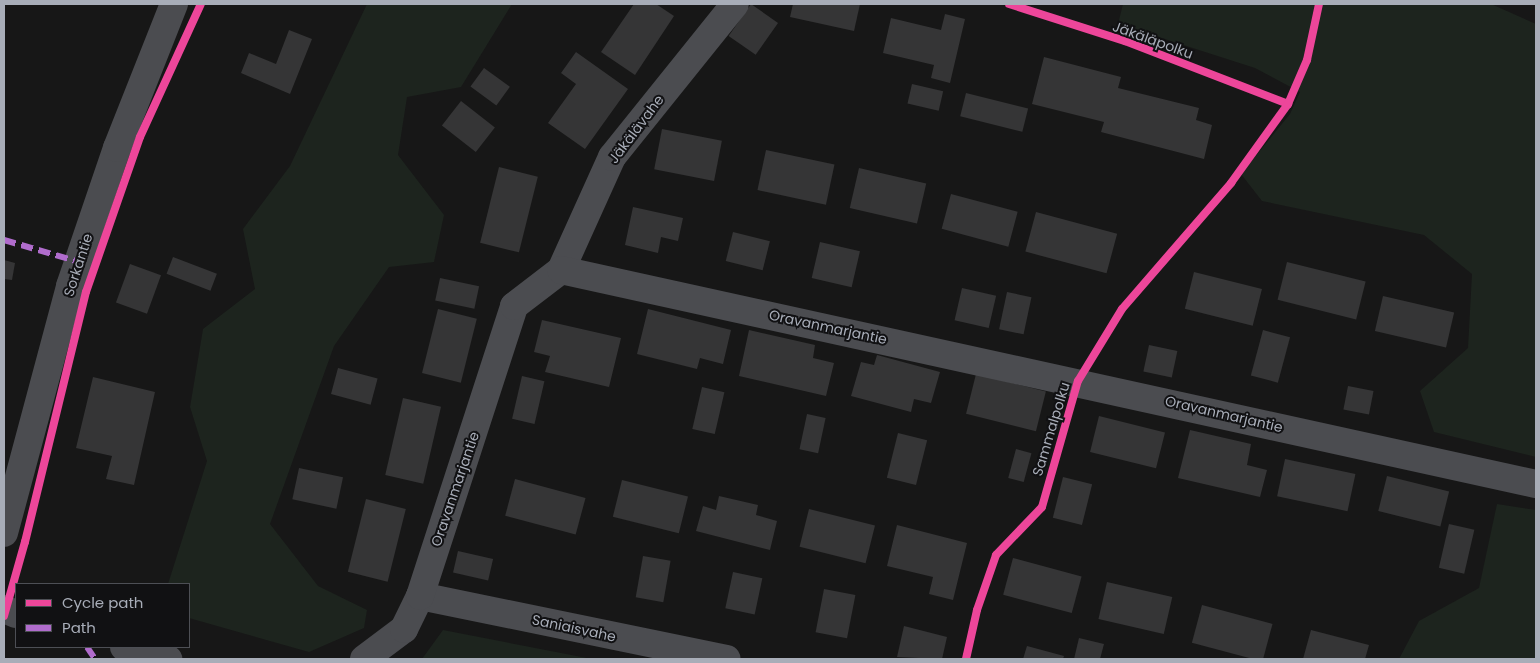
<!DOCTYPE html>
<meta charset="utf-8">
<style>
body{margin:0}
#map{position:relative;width:1540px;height:663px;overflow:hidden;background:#171717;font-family:Poppins,sans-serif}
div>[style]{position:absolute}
.green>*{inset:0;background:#1d241e}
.building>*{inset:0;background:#353536;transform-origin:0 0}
.minor>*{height:28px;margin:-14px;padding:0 14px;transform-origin:14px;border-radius:14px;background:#4b4c50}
.quiet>*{height:6px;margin-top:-3px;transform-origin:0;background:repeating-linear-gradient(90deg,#b06ccc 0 12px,transparent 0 18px)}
.cycleway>*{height:8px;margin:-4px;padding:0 4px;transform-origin:4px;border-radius:4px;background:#ed469a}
span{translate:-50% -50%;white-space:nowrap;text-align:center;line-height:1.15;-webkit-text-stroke:4px #111113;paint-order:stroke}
.street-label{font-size:14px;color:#a8adb8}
.frame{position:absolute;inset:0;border:5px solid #a8adb8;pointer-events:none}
.legend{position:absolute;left:15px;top:583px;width:175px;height:65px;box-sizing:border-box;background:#111113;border:1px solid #4d4f55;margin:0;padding:6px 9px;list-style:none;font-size:15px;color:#a8adb8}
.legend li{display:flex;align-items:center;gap:10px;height:25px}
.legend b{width:25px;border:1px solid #4d4f55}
</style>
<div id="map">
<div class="green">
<div style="clip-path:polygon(367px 4px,512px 4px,461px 87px,407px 97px,398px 155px,444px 215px,434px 262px,389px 267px,334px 346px,270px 524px,318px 586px,367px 610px,364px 628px,309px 652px,189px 618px,189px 584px,168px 584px,207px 461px,190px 407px,203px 329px,255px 289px,243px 229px,290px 166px)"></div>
<div style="clip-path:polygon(1123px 4px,1491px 4px,1536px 24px,1536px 457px,1434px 432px,1420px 391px,1468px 348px,1472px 274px,1424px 235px,1262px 201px,1241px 174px,1290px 114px,1300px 92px,1255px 68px,1118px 24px)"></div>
<div style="clip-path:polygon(1497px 504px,1536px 510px,1536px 659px,1399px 659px,1419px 621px,1479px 588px)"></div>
<div style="clip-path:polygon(443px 630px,592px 659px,422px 659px)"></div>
</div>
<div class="building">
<div style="clip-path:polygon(634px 4px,656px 4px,674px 16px,635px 75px,601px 52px)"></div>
<div style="left:751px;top:4px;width:33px;height:39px;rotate:35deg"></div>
<div style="clip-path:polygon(793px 4px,860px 4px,854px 31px,790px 17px)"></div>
<div style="clip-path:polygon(945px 14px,965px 19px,950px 83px,931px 78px,934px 65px,883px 53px,891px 18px,941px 30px)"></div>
<div style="clip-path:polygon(289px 30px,312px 39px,290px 94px,241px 73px,249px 53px,276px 64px)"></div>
<div style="clip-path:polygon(576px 52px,628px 89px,585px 149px,548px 123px,576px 84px,561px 73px)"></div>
<div style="clip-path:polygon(1044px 57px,1121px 77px,1118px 88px,1199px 108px,1196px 120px,1212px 125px,1204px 159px,1101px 132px,1104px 122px,1032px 104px)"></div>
<div style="left:484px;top:68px;width:32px;height:23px;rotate:36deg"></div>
<div style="left:912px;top:84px;width:32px;height:20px;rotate:13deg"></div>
<div style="left:966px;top:93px;width:64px;height:24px;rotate:14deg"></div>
<div style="left:461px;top:101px;width:43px;height:31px;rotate:38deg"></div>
<div style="left:662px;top:129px;width:61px;height:41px;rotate:11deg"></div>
<div style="left:766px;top:150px;width:70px;height:41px;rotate:12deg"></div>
<div style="left:499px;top:167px;width:40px;height:78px;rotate:14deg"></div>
<div style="left:859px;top:168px;width:69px;height:41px;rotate:13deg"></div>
<div style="left:951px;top:194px;width:69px;height:36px;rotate:15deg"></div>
<div style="clip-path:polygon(633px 207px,683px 218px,678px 241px,661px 237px,658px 253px,625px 245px)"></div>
<div style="left:1036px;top:212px;width:84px;height:41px;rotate:15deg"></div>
<div style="left:733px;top:232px;width:38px;height:30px;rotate:14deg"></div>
<div style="left:820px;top:242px;width:41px;height:37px;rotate:13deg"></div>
<div style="left:173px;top:257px;width:47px;height:18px;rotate:21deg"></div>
<div style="clip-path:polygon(4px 260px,15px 263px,12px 280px,4px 279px)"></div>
<div style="left:1287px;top:262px;width:81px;height:39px;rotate:14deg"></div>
<div style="left:130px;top:264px;width:33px;height:41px;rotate:20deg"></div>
<div style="left:1194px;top:272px;width:70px;height:38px;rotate:14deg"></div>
<div style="left:440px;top:278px;width:40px;height:23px;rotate:12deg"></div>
<div style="left:962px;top:288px;width:35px;height:33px;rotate:13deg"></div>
<div style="left:1007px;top:292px;width:25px;height:38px;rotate:12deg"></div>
<div style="left:1383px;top:296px;width:73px;height:36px;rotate:13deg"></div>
<div style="left:438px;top:309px;width:40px;height:66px;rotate:14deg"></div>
<div style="clip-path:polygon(648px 309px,731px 330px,723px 364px,700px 358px,697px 369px,637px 354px)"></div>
<div style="clip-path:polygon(542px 320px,621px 338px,609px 387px,545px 372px,550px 356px,534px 352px)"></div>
<div style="clip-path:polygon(749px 330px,815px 345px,813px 358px,834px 363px,826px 396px,739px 376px)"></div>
<div style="left:1263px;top:330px;width:28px;height:47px;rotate:15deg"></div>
<div style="left:1149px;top:345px;width:29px;height:27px;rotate:12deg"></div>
<div style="clip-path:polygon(877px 355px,940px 372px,931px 403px,914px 399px,911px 412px,851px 396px,861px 362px,874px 365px)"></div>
<div style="left:338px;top:368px;width:41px;height:27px;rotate:15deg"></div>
<div style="left:976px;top:374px;width:72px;height:41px;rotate:14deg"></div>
<div style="left:522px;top:376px;width:23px;height:44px;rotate:13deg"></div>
<div style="clip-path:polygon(93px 377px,155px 392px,134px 485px,106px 479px,112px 456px,76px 448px)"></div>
<div style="left:1348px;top:386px;width:26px;height:24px;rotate:11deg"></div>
<div style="left:702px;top:387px;width:23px;height:43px;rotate:13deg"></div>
<div style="left:403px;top:398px;width:39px;height:79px;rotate:13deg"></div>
<div style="left:807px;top:414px;width:19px;height:36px;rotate:12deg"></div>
<div style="left:1099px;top:416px;width:68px;height:37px;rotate:14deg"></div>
<div style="clip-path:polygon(1190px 430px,1251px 444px,1247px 465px,1267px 470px,1260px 497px,1178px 478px)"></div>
<div style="left:898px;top:433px;width:30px;height:46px;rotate:14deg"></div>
<div style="left:1016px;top:449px;width:16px;height:30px;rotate:15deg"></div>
<div style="left:1285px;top:459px;width:72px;height:38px;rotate:12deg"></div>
<div style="left:299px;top:468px;width:45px;height:32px;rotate:12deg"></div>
<div style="left:1387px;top:476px;width:64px;height:36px;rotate:14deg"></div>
<div style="left:1063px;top:477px;width:30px;height:42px;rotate:14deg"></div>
<div style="left:515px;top:479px;width:73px;height:38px;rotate:15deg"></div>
<div style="left:622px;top:480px;width:68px;height:38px;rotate:14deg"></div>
<div style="clip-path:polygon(719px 496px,758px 505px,756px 515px,777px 521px,770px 550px,696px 531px,703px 506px,716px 510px)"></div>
<div style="left:366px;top:499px;width:41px;height:75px;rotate:14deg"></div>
<div style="left:809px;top:509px;width:68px;height:39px;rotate:14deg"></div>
<div style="left:1449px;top:524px;width:26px;height:45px;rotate:13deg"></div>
<div style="clip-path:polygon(897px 525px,967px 543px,953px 600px,929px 594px,933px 577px,887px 566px)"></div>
<div style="left:458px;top:551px;width:36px;height:22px;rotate:13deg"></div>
<div style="left:643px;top:556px;width:28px;height:42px;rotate:10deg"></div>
<div style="left:1013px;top:558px;width:71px;height:38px;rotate:15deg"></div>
<div style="left:733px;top:572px;width:30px;height:37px;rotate:12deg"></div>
<div style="left:1107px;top:582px;width:67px;height:38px;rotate:13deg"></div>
<div style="left:824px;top:589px;width:32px;height:44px;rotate:11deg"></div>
<div style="left:1202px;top:605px;width:73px;height:39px;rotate:15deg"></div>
<div style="clip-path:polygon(904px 626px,947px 637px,942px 659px,897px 657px)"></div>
<div style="clip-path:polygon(1311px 630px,1369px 645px,1365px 659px,1303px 659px)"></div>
<div style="clip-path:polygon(1079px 638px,1104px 644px,1100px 659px,1074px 659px)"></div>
<div style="clip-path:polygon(1027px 646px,1064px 656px,1063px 659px,1023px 659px)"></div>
</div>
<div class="minor">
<div style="left:561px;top:270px;width:124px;rotate:-65.7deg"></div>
<div style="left:612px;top:157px;width:196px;rotate:-51.2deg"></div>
<div style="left:4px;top:533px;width:256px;rotate:-75deg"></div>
<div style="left:70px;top:286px;width:146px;rotate:-71.2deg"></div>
<div style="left:117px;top:148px;width:155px;rotate:-68.4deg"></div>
<div style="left:420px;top:596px;width:313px;rotate:11.6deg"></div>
<div style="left:4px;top:609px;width:13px;rotate:23deg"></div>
<div style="left:124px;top:647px;width:46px;rotate:15.3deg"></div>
<div style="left:364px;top:659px;width:50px;rotate:-36.9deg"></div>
<div style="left:404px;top:629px;width:37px;rotate:-64deg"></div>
<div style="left:420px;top:596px;width:305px;rotate:-72deg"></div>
<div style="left:514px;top:306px;width:59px;rotate:-37.5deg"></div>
<div style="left:561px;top:270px;width:998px;rotate:12.38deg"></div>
</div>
<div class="quiet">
<div style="left:4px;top:240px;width:78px;rotate:16.3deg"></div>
<div style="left:87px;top:647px;width:14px;rotate:56deg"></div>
</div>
<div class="cycleway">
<div style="left:1009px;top:4px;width:122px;rotate:17.7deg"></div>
<div style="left:1125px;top:41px;width:175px;rotate:21.1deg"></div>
<div style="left:4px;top:616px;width:77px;rotate:-74.2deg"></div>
<div style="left:25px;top:542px;width:257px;rotate:-76.3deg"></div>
<div style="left:86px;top:292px;width:164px;rotate:-70.8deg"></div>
<div style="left:140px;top:137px;width:146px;rotate:-65.4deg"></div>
<div style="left:966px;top:659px;width:50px;rotate:-77.3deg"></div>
<div style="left:977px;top:610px;width:58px;rotate:-70.9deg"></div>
<div style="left:996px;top:555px;width:66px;rotate:-46.2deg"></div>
<div style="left:1042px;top:507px;width:131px;rotate:-74.1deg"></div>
<div style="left:1078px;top:381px;width:84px;rotate:-58.6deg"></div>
<div style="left:1122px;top:309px;width:167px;rotate:-49.1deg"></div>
<div style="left:1231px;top:183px;width:97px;rotate:-54.2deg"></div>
<div style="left:1288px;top:104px;width:48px;rotate:-66.6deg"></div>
<div style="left:1307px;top:60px;width:57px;rotate:-77.9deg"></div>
</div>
<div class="street-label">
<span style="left:1153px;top:40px;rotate:20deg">Jäkäläpolku</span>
<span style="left:636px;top:129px;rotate:-53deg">Jäkälävahe</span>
<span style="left:78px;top:265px;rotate:-72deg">Sorkantie</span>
<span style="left:828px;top:327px;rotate:12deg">Oravanmarjantie</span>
<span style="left:1224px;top:414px;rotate:13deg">Oravanmarjantie</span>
<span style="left:1051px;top:429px;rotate:-73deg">Sammalpolku</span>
<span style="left:455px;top:489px;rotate:-71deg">Oravanmarjantie</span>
<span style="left:574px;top:628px;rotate:12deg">Saniaisvahe</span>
</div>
<div class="frame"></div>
<ul class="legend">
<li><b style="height:6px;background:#ed469a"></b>Cycle path</li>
<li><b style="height:6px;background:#b06ccc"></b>Path</li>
</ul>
</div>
